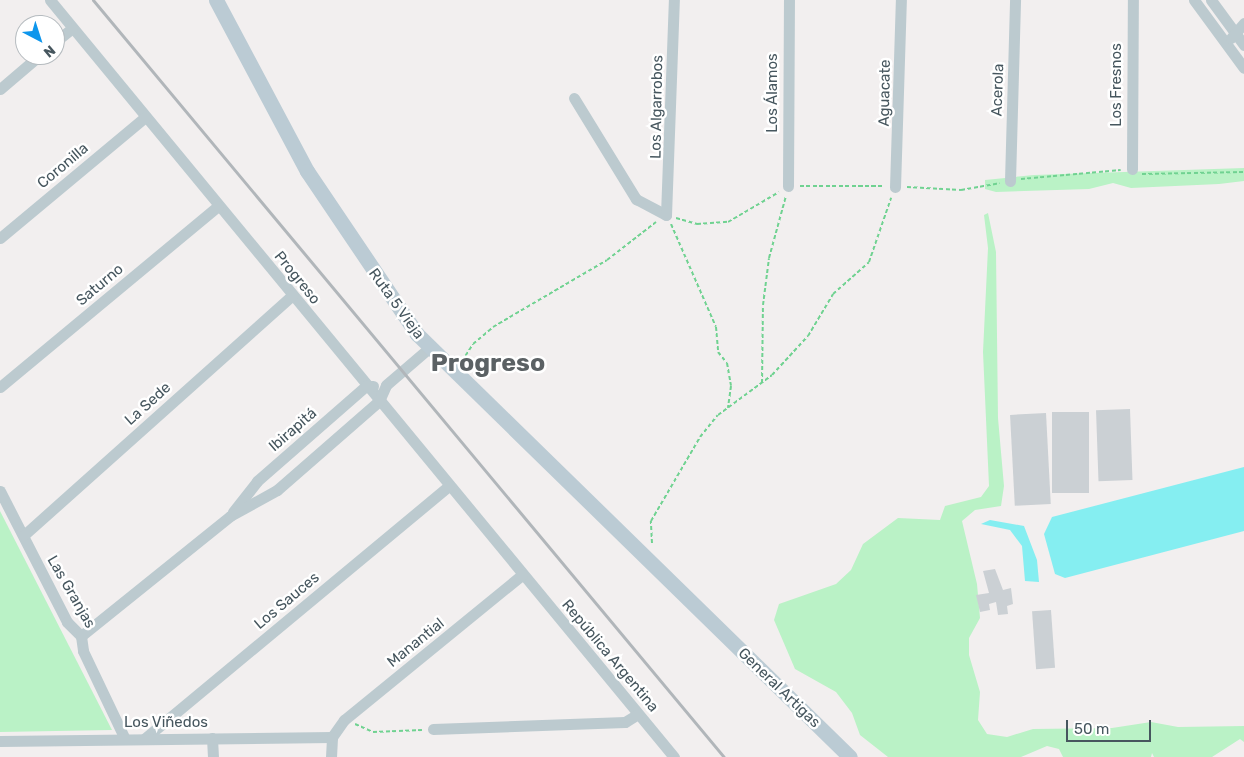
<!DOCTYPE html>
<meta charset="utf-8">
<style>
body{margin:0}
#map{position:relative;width:1244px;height:757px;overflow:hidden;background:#f2efef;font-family:Rubik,sans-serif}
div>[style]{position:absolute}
.green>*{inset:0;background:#baf2c6}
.water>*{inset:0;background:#85eef1}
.building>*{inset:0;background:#cbd0d4;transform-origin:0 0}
.path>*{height:2px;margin-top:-1px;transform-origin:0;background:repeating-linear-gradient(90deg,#70d291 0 4px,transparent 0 6.5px)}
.street>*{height:11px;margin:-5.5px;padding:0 5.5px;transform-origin:5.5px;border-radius:5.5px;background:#bccacf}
.secondary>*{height:15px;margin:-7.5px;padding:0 7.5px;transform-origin:7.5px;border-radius:7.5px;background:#bbcbd4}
.rail>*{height:3px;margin:-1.5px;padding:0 1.5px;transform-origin:1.5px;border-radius:1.5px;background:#b1b6ba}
span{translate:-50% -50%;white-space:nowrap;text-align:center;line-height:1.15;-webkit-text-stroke:5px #fff;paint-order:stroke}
.street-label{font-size:15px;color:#46565e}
.town-label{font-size:25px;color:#5b6164;font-weight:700}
.north{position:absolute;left:15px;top:15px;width:50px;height:50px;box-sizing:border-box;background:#fff;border:1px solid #b5bbbf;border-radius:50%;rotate:140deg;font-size:14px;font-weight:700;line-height:20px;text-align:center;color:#46565e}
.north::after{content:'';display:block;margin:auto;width:18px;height:22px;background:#0e96ec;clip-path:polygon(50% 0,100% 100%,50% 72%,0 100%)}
.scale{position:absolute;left:1066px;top:720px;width:85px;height:22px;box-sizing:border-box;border:2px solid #46565e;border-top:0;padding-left:6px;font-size:15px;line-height:18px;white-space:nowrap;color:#46565e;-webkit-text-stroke:4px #fff;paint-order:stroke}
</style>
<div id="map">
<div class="green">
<div style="clip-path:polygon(1244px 168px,1244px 181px,1219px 184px,1131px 188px,1113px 183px,1089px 189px,996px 192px,985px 189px,985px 180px,1034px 175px)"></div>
<div style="clip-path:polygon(988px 213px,996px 252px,998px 418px,1004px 486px,1001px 506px,975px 510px,962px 521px,977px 584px,980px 618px,969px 638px,969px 655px,980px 692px,978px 720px,987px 734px,1007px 737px,1033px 729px,1112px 728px,1151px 722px,1178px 727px,1244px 726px,1244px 742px,1240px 739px,1212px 757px,1154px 757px,1152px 753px,1151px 757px,1063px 757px,1059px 749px,1047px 746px,1021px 757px,888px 757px,860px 735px,852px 713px,836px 692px,795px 669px,774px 620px,779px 604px,836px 584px,851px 570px,863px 544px,898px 518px,940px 520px,945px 506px,981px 497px,989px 486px,983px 352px,988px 248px,984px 215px)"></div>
<div style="clip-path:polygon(0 511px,112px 730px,0 732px)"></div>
</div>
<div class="water">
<div style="clip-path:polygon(1244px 467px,1244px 531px,1065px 578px,1055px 574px,1044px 534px,1052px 517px)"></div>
<div style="clip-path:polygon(990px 520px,1024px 526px,1037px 560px,1039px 582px,1025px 581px,1022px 546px,1010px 530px,981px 524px)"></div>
</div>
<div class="building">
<div style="left:1130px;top:409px;width:71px;height:34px;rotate:88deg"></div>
<div style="left:1052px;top:412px;width:37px;height:81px"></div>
<div style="left:1046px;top:413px;width:91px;height:36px;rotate:87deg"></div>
<div style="clip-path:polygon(995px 569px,1003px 590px,1011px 588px,1013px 604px,1007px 606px,1008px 614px,998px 615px,996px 602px,989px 604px,990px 610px,980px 612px,976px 595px,989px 593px,983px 571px)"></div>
<div style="left:1051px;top:610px;width:58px;height:19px;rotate:86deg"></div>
</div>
<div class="path">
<div style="left:1142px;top:174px;width:102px;rotate:-1.1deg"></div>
<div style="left:1021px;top:179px;width:100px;rotate:-5.1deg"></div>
<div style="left:800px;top:186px;width:85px"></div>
<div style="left:907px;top:187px;width:54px;rotate:3.2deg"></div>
<div style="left:961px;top:190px;width:39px;rotate:-10deg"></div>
<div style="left:676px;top:218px;width:22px;rotate:16deg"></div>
<div style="left:697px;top:224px;width:31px;rotate:-4deg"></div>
<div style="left:728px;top:222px;width:59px;rotate:-30.5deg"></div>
<div style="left:671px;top:224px;width:112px;rotate:66.4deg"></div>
<div style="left:716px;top:327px;width:25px;rotate:85deg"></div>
<div style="left:718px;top:352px;width:14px;rotate:51deg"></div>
<div style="left:727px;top:363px;width:23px;rotate:80deg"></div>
<div style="left:731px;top:386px;width:22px;rotate:98deg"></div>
<div style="left:462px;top:361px;width:20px;rotate:-57deg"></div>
<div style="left:473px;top:344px;width:26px;rotate:-40deg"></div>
<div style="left:493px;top:327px;width:132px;rotate:-30.4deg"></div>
<div style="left:607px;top:260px;width:62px;rotate:-37.8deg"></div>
<div style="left:762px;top:383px;width:78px;rotate:-89.3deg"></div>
<div style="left:763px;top:305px;width:47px;rotate:-82.7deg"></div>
<div style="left:769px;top:258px;width:64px;rotate:-74.7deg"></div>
<div style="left:652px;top:543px;width:22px;rotate:-93deg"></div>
<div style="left:651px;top:521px;width:97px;rotate:-59.7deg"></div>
<div style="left:700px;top:437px;width:28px;rotate:-51deg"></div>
<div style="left:718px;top:415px;width:67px;rotate:-36.5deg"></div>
<div style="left:772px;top:375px;width:53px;rotate:-47.3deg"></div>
<div style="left:808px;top:336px;width:49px;rotate:-59.2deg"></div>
<div style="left:833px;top:294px;width:48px;rotate:-41.6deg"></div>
<div style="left:869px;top:262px;width:68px;rotate:-71deg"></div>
<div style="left:355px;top:724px;width:20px;rotate:24deg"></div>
<div style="left:373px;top:732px;width:49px;rotate:-2.3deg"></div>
</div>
<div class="street">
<div style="left:50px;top:0;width:981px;rotate:50.5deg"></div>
<div style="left:1194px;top:0;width:84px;rotate:53.7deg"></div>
<div style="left:1211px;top:0;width:56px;rotate:53.7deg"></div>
<div style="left:1231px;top:38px;width:20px;rotate:-49deg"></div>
<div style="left:55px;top:42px;width:22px;rotate:-39deg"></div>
<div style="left:0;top:89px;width:52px;rotate:-40.4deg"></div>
<div style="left:574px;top:98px;width:119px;rotate:58.5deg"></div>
<div style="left:636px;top:199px;width:34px;rotate:28deg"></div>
<div style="left:666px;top:215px;width:215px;rotate:-87.9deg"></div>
<div style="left:1132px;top:169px;width:169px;rotate:-89.7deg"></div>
<div style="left:1010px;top:181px;width:181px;rotate:-88.4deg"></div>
<div style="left:788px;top:186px;width:186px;rotate:-89.7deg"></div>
<div style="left:895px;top:187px;width:187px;rotate:-88.2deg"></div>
<div style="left:0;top:238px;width:189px;rotate:-39.8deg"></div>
<div style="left:0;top:387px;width:283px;rotate:-39.7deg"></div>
<div style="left:0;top:491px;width:147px;rotate:62.9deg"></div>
<div style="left:67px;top:622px;width:20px;rotate:45deg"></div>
<div style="left:81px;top:636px;width:15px;rotate:82deg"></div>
<div style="left:83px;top:651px;width:95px;rotate:64.5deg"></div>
<div style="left:233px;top:512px;width:39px;rotate:-52deg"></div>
<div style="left:257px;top:481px;width:145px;rotate:-41.1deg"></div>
<div style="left:366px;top:386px;width:7px"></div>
<div style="left:24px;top:535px;width:360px;rotate:-41.8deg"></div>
<div style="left:81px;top:636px;width:191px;rotate:-38.8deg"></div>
<div style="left:230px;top:516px;width:54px;rotate:-29deg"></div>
<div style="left:277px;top:490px;width:135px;rotate:-41.1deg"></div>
<div style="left:379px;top:401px;width:17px;rotate:-66deg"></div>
<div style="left:386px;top:385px;width:57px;rotate:-40.7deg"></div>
<div style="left:433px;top:729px;width:192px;rotate:-2.1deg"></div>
<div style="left:625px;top:722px;width:15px;rotate:-32deg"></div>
<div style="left:212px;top:738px;width:19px;rotate:87deg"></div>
<div style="left:144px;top:739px;width:396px;rotate:-39.7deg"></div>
<div style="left:0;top:741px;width:332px;rotate:-0.7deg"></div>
<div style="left:331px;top:757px;width:20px;rotate:-87deg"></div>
<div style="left:332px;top:737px;width:21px;rotate:-55deg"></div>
<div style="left:344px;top:720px;width:230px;rotate:-39.2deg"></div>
</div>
<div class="secondary">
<div style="left:216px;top:0;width:194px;rotate:62deg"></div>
<div style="left:307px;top:171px;width:197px;rotate:56deg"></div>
<div style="left:417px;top:334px;width:605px;rotate:44.33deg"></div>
</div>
<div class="rail">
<div style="left:93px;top:0;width:985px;rotate:50.19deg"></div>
</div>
<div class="street-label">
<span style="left:1117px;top:85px;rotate:-90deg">Los Fresnos</span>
<span style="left:998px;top:90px;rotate:-88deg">Acerola</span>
<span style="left:773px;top:93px;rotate:-90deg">Los Álamos</span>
<span style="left:885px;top:93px;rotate:-89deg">Aguacate</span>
<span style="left:657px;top:107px;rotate:-89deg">Los Algarrobos</span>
<span style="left:63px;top:166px;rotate:-40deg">Coronilla</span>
<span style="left:297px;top:278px;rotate:51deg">Progreso</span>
<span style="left:100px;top:285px;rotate:-40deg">Saturno</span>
<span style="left:396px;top:304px;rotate:54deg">Ruta 5 Vieja</span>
<span style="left:148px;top:404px;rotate:-42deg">La Sede</span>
<span style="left:293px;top:430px;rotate:-41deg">Ibirapitá</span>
<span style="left:71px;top:592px;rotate:60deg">Las Granjas</span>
<span style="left:287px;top:601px;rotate:-40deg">Los Sauces</span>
<span style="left:416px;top:643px;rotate:-39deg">Manantial</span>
<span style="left:610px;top:656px;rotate:50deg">República Argentina</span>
<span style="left:779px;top:688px;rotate:44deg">General Artigas</span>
<span style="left:166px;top:723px">Los Viñedos</span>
</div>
<div class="town-label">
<span style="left:488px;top:363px">Progreso</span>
</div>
<div class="north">N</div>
<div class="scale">50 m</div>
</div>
